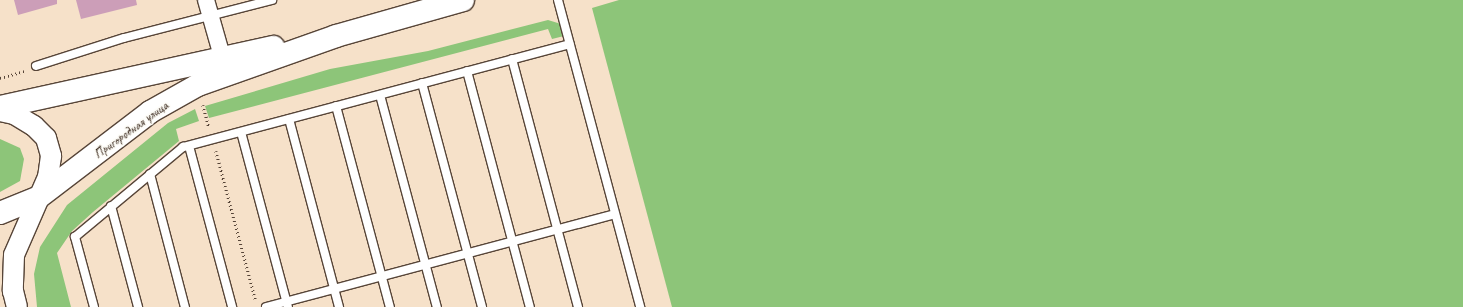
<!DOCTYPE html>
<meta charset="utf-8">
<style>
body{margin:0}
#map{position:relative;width:1463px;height:307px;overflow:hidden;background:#f6e1c9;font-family:Caveat,sans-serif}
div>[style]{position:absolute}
.green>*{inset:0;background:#8dc579}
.building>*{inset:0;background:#cc9eb8}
.path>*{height:2.5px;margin-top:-1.25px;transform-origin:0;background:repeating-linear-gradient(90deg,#574538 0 1px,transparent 0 4px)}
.roads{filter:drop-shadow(1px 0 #574538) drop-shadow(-1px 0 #574538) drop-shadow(0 1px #574538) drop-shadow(0 -1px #574538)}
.service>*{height:8px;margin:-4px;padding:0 4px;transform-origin:4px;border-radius:4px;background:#fff}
.minor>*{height:16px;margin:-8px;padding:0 8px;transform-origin:8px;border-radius:8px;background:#fff}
.tertiary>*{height:20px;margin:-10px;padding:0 10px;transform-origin:10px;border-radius:10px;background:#fff}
.primary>*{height:22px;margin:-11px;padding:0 11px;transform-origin:11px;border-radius:11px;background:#fff}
span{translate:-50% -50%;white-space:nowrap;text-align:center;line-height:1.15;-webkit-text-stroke:3.5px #fdfcf7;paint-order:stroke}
.street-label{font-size:14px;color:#3b2a1e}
</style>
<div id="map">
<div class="green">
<div style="clip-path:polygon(619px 0,1463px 0,1463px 307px,672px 307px,592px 8px)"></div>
<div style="clip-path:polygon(548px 20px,561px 24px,564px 36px,552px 39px,548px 29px,209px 118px,205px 106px,330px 69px,428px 51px)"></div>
<div style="clip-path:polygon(195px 109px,199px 121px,176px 129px,179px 141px,93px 212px,72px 231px,57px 253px,71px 307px,37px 307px,34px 274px,40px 247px,67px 205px,168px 123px)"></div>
<div style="clip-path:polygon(0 139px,20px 148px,24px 159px,20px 181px,0 192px)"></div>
</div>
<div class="building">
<div style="clip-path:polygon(14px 0,57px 0,57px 4px,18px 15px)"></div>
<div style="clip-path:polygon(76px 0,136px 0,137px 5px,81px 19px)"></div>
</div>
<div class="path">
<div style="left:0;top:78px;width:25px;rotate:-16deg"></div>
<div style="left:203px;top:105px;width:23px;rotate:75deg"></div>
<div style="left:216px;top:151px;width:155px;rotate:75.1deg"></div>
</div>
<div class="roads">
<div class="service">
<div style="left:558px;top:0;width:318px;rotate:75deg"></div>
<div style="left:512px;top:59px;width:257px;rotate:75.1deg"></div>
<div style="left:36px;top:66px;width:92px;rotate:-17.7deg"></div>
<div style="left:124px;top:38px;width:153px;rotate:-14.4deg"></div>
<div style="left:467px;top:71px;width:244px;rotate:75.1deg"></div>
<div style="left:422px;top:83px;width:232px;rotate:75deg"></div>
<div style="left:380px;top:95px;width:220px;rotate:75deg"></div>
<div style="left:336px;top:106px;width:208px;rotate:75deg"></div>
<div style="left:289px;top:119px;width:195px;rotate:75.1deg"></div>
<div style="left:241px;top:132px;width:181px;rotate:75deg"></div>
<div style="left:189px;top:146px;width:167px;rotate:75deg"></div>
<div style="left:150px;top:174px;width:138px;rotate:75.3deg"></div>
<div style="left:111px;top:206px;width:105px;rotate:75deg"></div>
<div style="left:94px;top:307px;width:73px;rotate:-105.2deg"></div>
<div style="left:75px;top:237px;width:141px;rotate:-39.8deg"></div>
<div style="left:183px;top:147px;width:400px;rotate:-14.9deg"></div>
<div style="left:266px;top:307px;width:361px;rotate:-14.9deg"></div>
</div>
<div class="minor">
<div style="left:206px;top:0;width:58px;rotate:74.1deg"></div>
</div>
<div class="tertiary">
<div style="left:0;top:111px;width:14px;rotate:12deg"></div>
<div style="left:14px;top:114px;width:23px;rotate:31deg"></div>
<div style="left:34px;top:126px;width:17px;rotate:45deg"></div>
<div style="left:46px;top:138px;width:19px;rotate:74deg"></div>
<div style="left:51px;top:156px;width:21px;rotate:98deg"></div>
<div style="left:48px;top:177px;width:85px;rotate:113.6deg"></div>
<div style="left:14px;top:255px;width:36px;rotate:92deg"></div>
<div style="left:13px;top:291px;width:16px;rotate:76deg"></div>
</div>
<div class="primary">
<div style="left:0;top:107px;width:280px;rotate:-12.4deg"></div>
<div style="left:0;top:213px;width:42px;rotate:-22.3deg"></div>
<div style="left:39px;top:197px;width:140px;rotate:-37.4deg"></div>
<div style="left:150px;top:112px;width:55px;rotate:-29.4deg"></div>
<div style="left:198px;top:85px;width:146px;rotate:-19.5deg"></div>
<div style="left:336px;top:36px;width:132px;rotate:-15.8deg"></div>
</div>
</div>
<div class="street-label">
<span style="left:131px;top:130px;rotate:-36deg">Пригородная улица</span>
</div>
</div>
